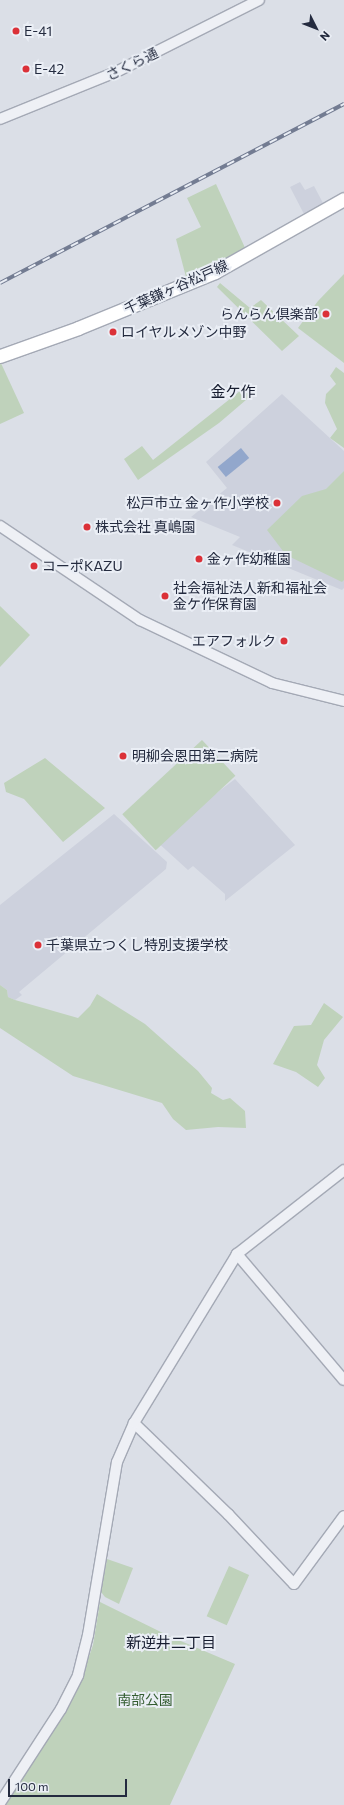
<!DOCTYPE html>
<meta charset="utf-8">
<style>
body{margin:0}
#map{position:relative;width:344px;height:1805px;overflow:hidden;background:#dbdfe7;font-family:Commissioner,"Noto Sans JP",sans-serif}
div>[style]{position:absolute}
.built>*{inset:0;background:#cdd1dd}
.green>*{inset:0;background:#bfd2bb;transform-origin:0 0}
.water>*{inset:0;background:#92a7cc;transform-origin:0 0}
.roads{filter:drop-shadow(1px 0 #a4a9b5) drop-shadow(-1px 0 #a4a9b5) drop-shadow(0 1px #a4a9b5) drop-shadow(0 -1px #a4a9b5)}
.minor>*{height:10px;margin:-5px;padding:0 5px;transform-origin:5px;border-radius:5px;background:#eef0f5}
.major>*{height:13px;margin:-6.5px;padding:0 6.5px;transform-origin:6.5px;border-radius:6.5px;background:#fff}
.rail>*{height:4px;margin-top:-2px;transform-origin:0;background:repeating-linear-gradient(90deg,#eaeef5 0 8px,#737c92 0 16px);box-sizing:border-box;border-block:1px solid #737c92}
.dots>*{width:11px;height:11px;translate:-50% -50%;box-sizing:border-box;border:2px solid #eaeef5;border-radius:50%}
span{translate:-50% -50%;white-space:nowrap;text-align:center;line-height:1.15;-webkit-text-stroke:4px #eaeef5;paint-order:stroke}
.poi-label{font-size:14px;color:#242b3f}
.left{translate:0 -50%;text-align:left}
.right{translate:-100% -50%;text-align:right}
.street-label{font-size:14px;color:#242b3f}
.park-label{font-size:14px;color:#335c30}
.neighbourhood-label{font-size:15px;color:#161c2f}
.north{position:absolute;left:296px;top:8px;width:40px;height:40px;-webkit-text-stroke:3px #eaeef5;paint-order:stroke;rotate:132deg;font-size:11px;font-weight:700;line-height:16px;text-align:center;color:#242b3f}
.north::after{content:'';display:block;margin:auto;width:14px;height:18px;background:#242b3f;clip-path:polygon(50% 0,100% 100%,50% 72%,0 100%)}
.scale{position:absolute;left:8px;top:1779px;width:119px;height:18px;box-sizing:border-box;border:2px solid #242b3f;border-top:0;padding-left:5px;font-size:12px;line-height:14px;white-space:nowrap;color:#242b3f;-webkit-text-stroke:3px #eaeef5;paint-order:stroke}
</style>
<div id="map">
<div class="built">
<div style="clip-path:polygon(300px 182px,305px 190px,314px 186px,323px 203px,322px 206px,305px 216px,290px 187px)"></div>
<div style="clip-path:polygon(282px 394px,344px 451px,344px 588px,342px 590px,232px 545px,240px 537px,191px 517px,227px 488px,206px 462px)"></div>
<div style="clip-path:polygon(235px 779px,295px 845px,225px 901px,225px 894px,193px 866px,188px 870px,155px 840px)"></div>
<div style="clip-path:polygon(114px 814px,167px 862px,166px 869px,19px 992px,22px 995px,15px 1000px,8px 997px,7px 990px,0 985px,0 905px)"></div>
</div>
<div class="green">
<div style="clip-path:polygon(216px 184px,246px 250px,186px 277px,176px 239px,201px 227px,187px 198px)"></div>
<div style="clip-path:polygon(344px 274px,344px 363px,298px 328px,318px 301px)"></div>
<div style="clip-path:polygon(220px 283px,250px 308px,261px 300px,299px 336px,282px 351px,217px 287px)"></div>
<div style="clip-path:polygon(0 361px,24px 413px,0 424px)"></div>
<div style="clip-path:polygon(336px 367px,344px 373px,344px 448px,330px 438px,337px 429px,325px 403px,326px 394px,336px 384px,330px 376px)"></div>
<div style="clip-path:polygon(245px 387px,253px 394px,219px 423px,138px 480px,124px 459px,142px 446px,153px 460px)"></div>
<div style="clip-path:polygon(344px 471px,344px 580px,342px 582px,286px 555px,267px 530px,302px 496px,326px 489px)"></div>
<div style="clip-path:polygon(0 606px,30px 635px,0 667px)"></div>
<div style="left:202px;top:740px;width:49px;height:109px;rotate:47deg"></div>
<div style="clip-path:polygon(45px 758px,105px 808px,63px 842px,24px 799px,6px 792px,4px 783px)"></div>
<div style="clip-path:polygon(0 985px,7px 990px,8px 997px,15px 1000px,78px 1018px,90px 1006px,97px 994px,145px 1024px,198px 1071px,212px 1088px,211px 1093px,223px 1100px,230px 1098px,245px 1111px,246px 1128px,218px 1127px,186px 1130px,173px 1119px,162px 1103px,73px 1076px,0 1028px)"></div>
<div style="clip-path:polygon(324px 1003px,343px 1017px,324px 1040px,317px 1065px,325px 1078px,318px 1087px,296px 1072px,273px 1064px,294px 1026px,311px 1025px)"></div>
<div style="clip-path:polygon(107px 1559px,133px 1568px,119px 1604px,105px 1597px,101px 1592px)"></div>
<div style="left:229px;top:1566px;width:22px;height:55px;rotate:24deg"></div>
<div style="clip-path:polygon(100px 1602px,169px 1636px,235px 1664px,170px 1805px,6px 1805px,77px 1691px,93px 1645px)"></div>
</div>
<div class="water">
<div style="left:241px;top:448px;width:13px;height:30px;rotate:51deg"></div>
</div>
<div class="roads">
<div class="minor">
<div style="left:0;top:119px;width:125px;rotate:-22.1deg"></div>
<div style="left:116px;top:72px;width:160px;rotate:-26.7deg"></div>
<div style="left:0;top:526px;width:169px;rotate:33.9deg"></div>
<div style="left:140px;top:620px;width:146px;rotate:25.5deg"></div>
<div style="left:272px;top:683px;width:74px;rotate:14deg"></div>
<div style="left:237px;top:1254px;width:165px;rotate:49.7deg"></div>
<div style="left:134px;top:1423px;width:131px;rotate:44.1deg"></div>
<div style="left:228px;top:1514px;width:96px;rotate:46.7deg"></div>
<div style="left:294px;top:1584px;width:84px;rotate:-53.7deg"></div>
<div style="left:0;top:1803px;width:112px;rotate:-57deg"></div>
<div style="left:61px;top:1709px;width:38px;rotate:-63deg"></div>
<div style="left:78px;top:1675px;width:41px;rotate:-76deg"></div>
<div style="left:88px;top:1635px;width:175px;rotate:-80.5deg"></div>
<div style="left:117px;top:1462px;width:43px;rotate:-66.4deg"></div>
<div style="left:134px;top:1423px;width:198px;rotate:-58.6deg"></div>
<div style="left:237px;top:1254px;width:136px;rotate:-38.1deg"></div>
</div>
<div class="major">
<div style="left:0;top:356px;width:83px;rotate:-19.7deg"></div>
<div style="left:78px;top:328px;width:148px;rotate:-22.2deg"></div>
<div style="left:215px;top:272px;width:148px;rotate:-29.5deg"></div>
</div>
</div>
<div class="rail">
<div style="left:0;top:283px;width:388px;rotate:-27.5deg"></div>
</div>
<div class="dots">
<div style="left:16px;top:31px;background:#db3138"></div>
<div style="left:26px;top:69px;background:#db3138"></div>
<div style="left:326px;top:314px;background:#db3138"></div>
<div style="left:113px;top:332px;background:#db3138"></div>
<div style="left:277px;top:503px;background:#db3138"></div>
<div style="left:87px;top:527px;background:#db3138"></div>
<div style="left:199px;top:559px;background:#db3138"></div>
<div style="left:34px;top:566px;background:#db3138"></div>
<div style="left:165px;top:596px;background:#db3138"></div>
<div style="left:284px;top:641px;background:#db3138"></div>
<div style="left:123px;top:756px;background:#db3138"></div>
<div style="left:38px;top:945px;background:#db3138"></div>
</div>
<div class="poi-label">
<span class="left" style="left:24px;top:31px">E-41</span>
<span class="left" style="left:34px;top:69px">E-42</span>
<span class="right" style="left:318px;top:314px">らんらん倶楽部</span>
<span class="left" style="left:121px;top:332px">ロイヤルメゾン中野</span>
<span class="right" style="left:269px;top:503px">松戸市立 金ヶ作小学校</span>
<span class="left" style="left:95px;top:527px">株式会社 真嶋園</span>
<span class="left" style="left:207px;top:559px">金ヶ作幼稚園</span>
<span class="left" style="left:42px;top:566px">コーポKAZU</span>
<span class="left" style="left:173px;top:596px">社会福祉法人新和福祉会<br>金ケ作保育園</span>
<span class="right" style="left:276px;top:641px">エアフォルク</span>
<span class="left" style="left:132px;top:756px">明柳会恩田第二病院</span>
<span class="left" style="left:46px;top:945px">千葉県立つくし特別支援学校</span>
</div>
<div class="street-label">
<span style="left:132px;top:64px;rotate:-26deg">さくら通</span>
<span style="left:176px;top:287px;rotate:-24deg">千葉鎌ヶ谷松戸線</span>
</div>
<div class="park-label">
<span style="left:145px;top:1700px">南部公園</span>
</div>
<div class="neighbourhood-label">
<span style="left:233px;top:392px">金ケ作</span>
<span style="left:171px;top:1643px">新逆井二丁目</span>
</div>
<div class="north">N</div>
<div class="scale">100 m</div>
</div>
